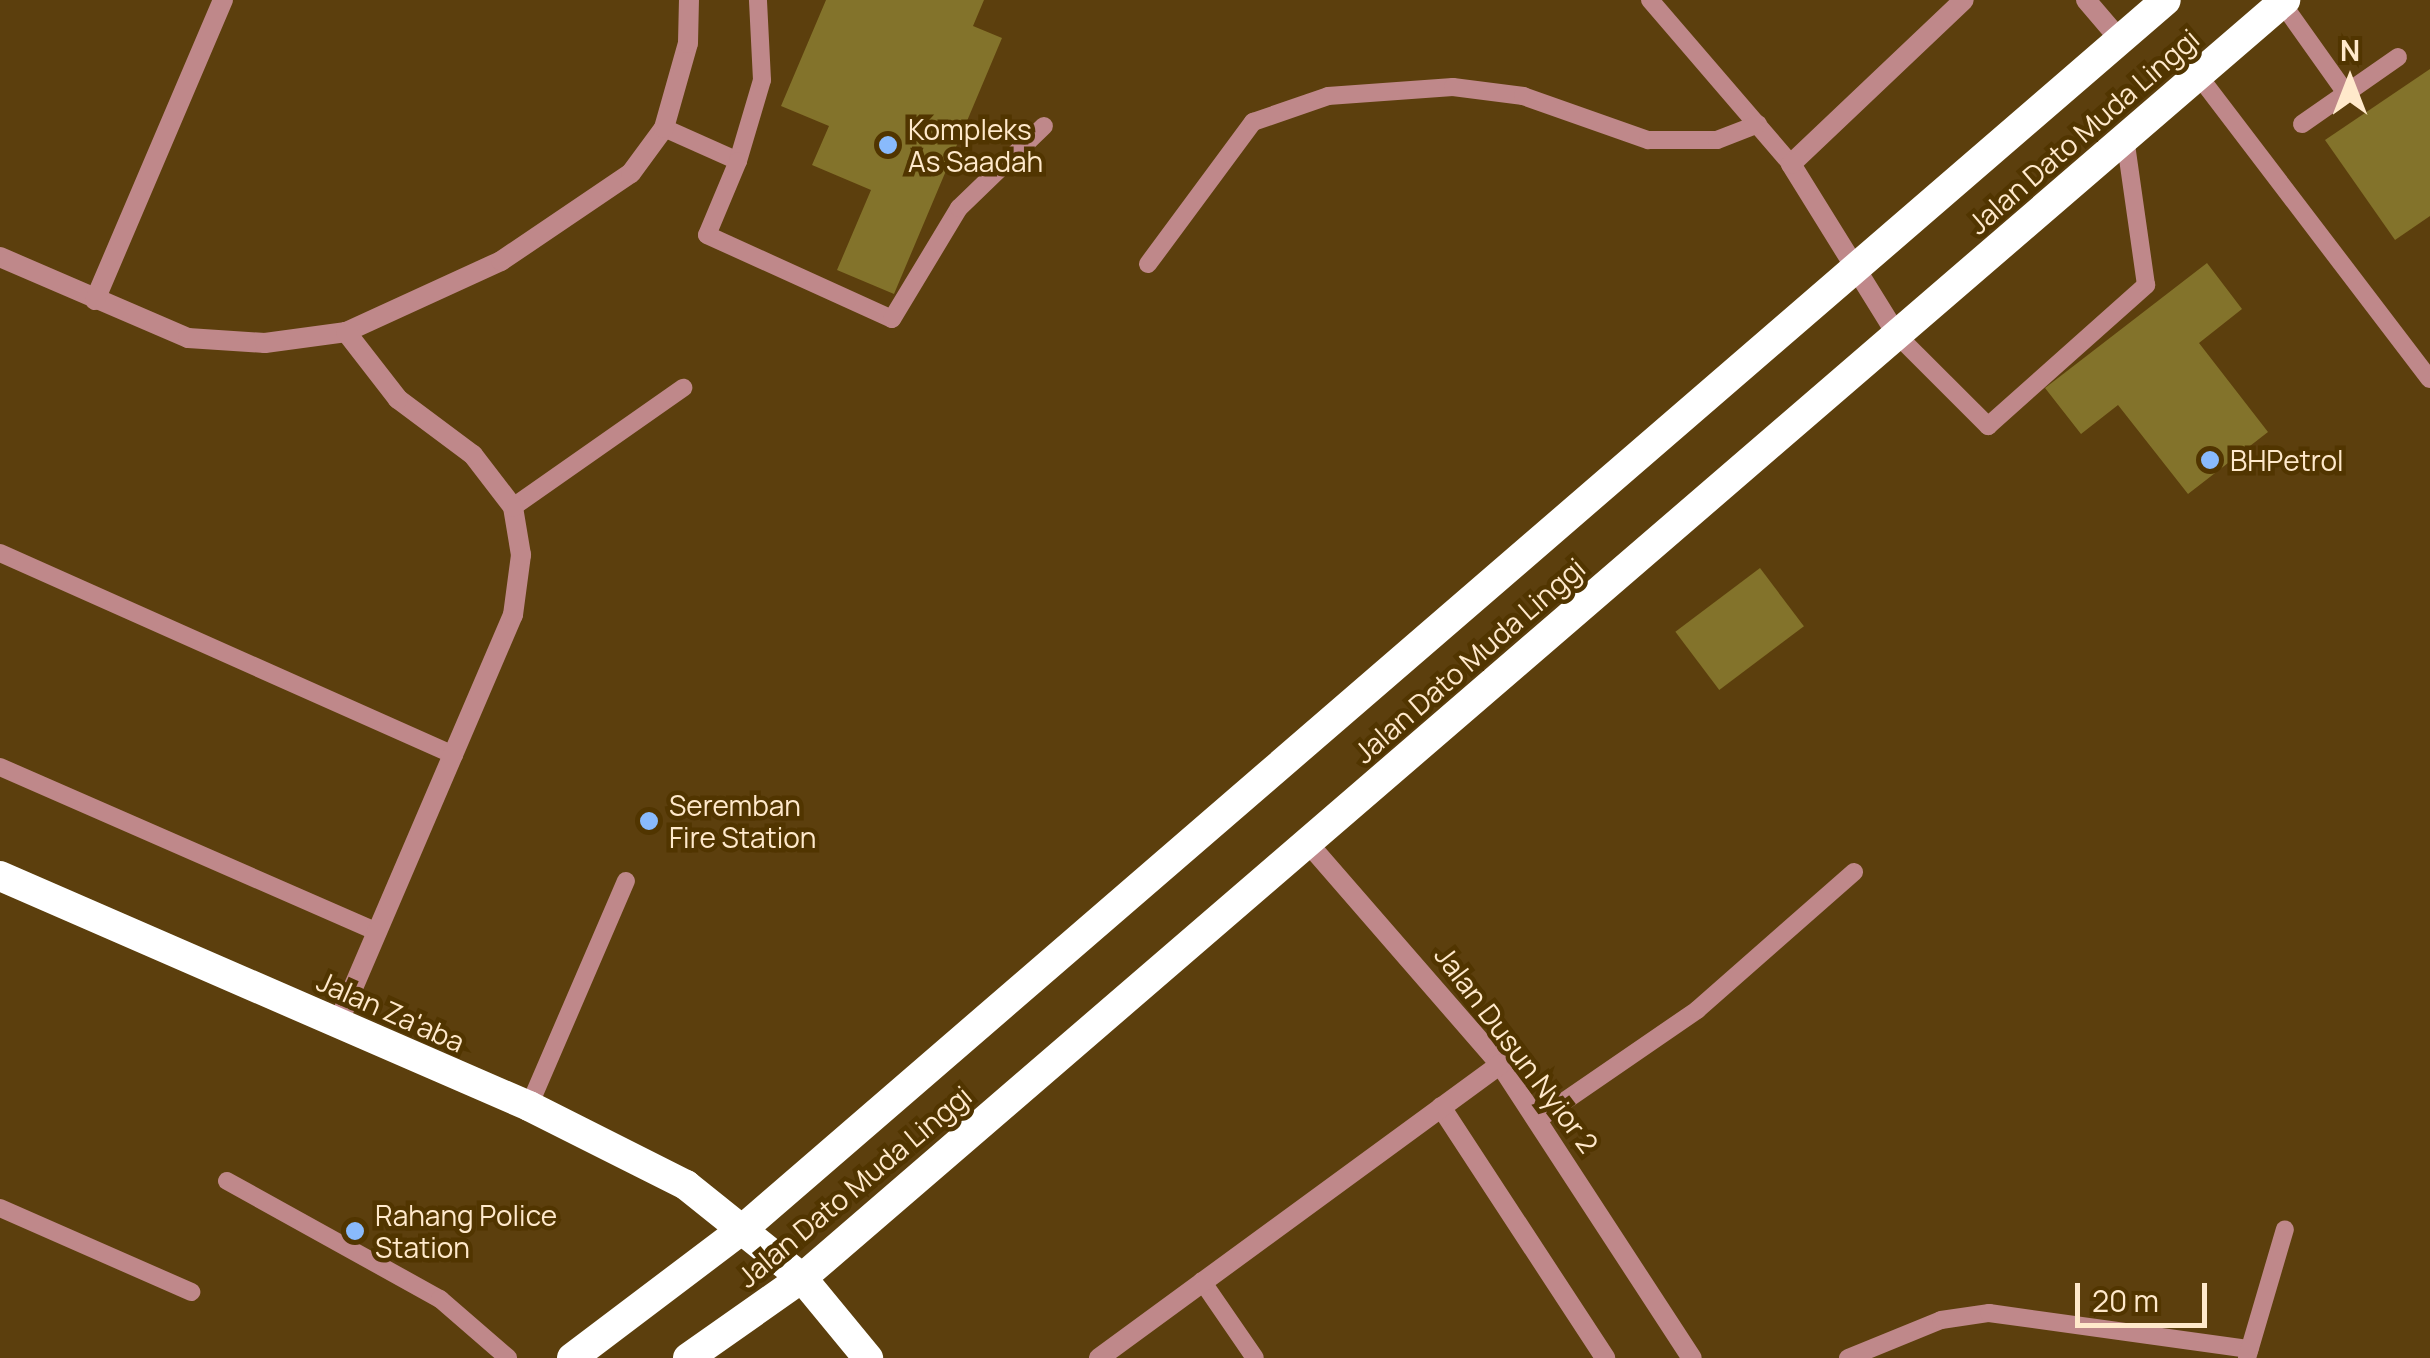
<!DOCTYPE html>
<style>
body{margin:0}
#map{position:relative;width:2430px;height:1358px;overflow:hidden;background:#5c3f0d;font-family:Manrope,sans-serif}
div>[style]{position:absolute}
.building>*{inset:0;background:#83732b;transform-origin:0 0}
.lane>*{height:18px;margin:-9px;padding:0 9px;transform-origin:9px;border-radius:9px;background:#bf888a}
.street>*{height:20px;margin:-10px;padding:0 10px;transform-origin:10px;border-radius:10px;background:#bf888a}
.highway>*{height:30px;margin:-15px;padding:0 15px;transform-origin:15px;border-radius:15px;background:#fff}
.dots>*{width:28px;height:28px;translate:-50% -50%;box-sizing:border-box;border:5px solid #513500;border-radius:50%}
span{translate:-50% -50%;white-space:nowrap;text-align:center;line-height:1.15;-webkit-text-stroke:9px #513500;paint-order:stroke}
.poi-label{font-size:28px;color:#ffe9cb}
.left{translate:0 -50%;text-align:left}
.street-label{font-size:28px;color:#ffe9cb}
.north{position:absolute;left:2300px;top:30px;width:100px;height:100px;-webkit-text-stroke:8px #513500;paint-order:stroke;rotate:0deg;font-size:28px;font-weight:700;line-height:40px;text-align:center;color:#ffe9cb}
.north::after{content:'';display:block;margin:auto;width:35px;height:45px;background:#ffe9cb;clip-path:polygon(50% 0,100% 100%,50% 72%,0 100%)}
.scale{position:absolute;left:2075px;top:1283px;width:132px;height:45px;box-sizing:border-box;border:5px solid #ffe9cb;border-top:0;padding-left:12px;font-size:30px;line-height:35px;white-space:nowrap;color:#ffe9cb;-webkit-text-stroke:8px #513500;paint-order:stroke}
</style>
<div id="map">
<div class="building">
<div style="clip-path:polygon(826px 0,984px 0,973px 26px,1002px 38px,894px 294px,837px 270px,871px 190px,812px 165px,829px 126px,781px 106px)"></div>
<div style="clip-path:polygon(2430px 69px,2430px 216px,2395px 240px,2325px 140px)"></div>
<div style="clip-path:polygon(2207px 263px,2242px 309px,2199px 343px,2268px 432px,2188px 494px,2118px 405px,2081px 434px,2045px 388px)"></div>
<div style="left:1760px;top:568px;width:73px;height:106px;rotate:53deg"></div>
</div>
<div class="lane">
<div style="left:1650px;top:0;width:216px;rotate:49.3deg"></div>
<div style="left:2282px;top:3px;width:110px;rotate:54.6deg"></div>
<div style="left:2198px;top:75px;width:382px;rotate:52.7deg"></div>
<div style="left:2302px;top:124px;width:117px;rotate:-34.9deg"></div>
<div style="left:664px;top:128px;width:81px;rotate:24deg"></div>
<div style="left:738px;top:161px;width:84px;rotate:-73.5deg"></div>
<div style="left:762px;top:80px;width:80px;rotate:-92.9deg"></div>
<div style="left:738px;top:161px;width:80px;rotate:112.7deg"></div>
<div style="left:707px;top:235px;width:203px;rotate:24.4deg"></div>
<div style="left:892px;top:319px;width:130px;rotate:-58.9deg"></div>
<div style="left:959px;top:208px;width:118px;rotate:-44deg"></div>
<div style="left:1148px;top:264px;width:177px;rotate:-53.5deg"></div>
<div style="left:1253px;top:122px;width:79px;rotate:-19.1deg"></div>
<div style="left:1328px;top:96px;width:125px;rotate:-4.1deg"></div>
<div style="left:1453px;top:87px;width:71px;rotate:7.3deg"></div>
<div style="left:1523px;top:96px;width:133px;rotate:19.4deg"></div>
<div style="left:1648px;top:140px;width:69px"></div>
<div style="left:1717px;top:140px;width:44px;rotate:-21.3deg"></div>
<div style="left:1897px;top:335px;width:129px;rotate:45deg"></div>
<div style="left:1988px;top:426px;width:212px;rotate:-41.7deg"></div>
<div style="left:2146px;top:285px;width:148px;rotate:-98.1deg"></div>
<div style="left:513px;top:507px;width:208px;rotate:-35deg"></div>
<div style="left:0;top:553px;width:497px;rotate:24deg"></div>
<div style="left:0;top:767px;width:412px;rotate:23.6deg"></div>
<div style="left:529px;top:1106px;width:245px;rotate:-66.7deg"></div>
<div style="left:1540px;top:1118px;width:191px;rotate:-34.5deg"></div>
<div style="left:1697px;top:1010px;width:209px;rotate:-41.3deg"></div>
<div style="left:227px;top:1181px;width:244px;rotate:29deg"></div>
<div style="left:440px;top:1299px;width:90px;rotate:40.9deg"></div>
<div style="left:0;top:1208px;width:209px;rotate:23.7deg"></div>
<div style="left:1202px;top:1281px;width:93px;rotate:55.5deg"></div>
<div style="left:1848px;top:1358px;width:100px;rotate:-22.2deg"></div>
<div style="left:1941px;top:1320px;width:49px;rotate:-8.3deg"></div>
<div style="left:1989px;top:1313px;width:263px;rotate:7.9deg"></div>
<div style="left:2247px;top:1358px;width:134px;rotate:-73.6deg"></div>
</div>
<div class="street">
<div style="left:2086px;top:0;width:52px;rotate:49.6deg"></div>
<div style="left:0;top:257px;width:205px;rotate:23.3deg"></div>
<div style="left:188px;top:338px;width:77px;rotate:3.7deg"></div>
<div style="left:265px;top:343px;width:82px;rotate:-7.7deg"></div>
<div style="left:346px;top:332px;width:170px;rotate:-24.6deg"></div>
<div style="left:501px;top:261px;width:157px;rotate:-34.1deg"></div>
<div style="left:631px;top:173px;width:56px;rotate:-53.7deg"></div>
<div style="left:664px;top:128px;width:88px;rotate:-74.2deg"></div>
<div style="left:688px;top:43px;width:43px;rotate:-88.7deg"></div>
<div style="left:95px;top:300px;width:326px;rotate:-66.9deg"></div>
<div style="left:1897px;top:335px;width:201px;rotate:-121.8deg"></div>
<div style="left:1791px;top:164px;width:238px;rotate:-43.5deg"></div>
<div style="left:1307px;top:842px;width:294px;rotate:49deg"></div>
<div style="left:1500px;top:1064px;width:351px;rotate:56.9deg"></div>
<div style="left:338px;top:1023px;width:444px;rotate:-66.8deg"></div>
<div style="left:513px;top:615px;width:61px;rotate:-82.4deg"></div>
<div style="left:521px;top:555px;width:49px;rotate:-99.5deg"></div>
<div style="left:513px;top:507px;width:66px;rotate:-127.6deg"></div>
<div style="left:473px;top:455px;width:94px;rotate:-143.3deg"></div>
<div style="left:398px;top:399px;width:85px;rotate:-127.8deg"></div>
<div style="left:1441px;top:1107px;width:300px;rotate:56.8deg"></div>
<div style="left:1099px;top:1358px;width:497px;rotate:-36.2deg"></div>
</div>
<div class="highway">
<div style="left:0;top:876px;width:577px;rotate:23.5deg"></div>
<div style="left:529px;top:1106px;width:176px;rotate:26.7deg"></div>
<div style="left:686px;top:1185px;width:149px;rotate:38.7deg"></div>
<div style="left:802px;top:1278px;width:104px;rotate:50.5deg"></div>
<div style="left:572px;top:1358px;width:217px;rotate:-37.1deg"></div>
<div style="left:745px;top:1227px;width:1877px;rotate:-40.81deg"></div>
<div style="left:688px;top:1358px;width:139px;rotate:-35.1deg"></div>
<div style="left:802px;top:1278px;width:1958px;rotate:-40.75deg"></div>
</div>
<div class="dots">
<div style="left:888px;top:145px;background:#89bafc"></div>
<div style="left:2210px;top:460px;background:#89bafc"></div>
<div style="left:649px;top:821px;background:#89bafc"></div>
<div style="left:355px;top:1231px;background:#89bafc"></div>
</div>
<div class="poi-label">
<span class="left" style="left:908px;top:145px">Kompleks<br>As Saadah</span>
<span class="left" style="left:2230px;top:460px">BHPetrol</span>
<span class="left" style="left:669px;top:821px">Seremban<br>Fire Station</span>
<span class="left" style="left:375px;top:1231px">Rahang Police<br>Station</span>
</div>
<div class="street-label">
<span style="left:2083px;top:131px;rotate:-41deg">Jalan Dato Muda Linggi</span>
<span style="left:1469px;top:660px;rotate:-41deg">Jalan Dato Muda Linggi</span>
<span style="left:391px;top:1011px;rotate:24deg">Jalan Za'aba</span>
<span style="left:1517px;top:1049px;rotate:53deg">Jalan Dusun Nyior 2</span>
<span style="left:854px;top:1186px;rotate:-40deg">Jalan Dato Muda Linggi</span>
</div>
<div class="north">N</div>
<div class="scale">20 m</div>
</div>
